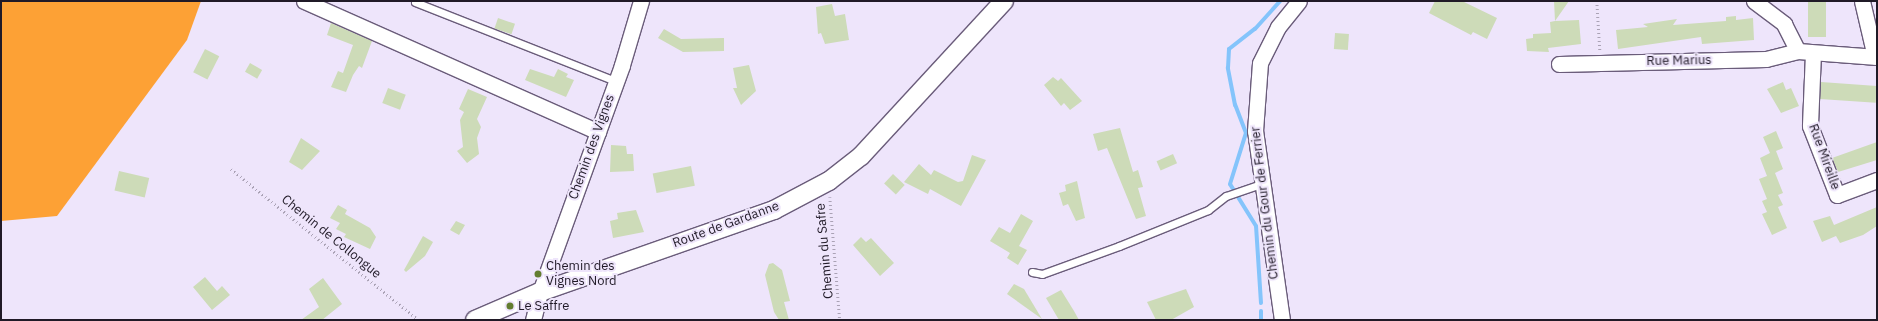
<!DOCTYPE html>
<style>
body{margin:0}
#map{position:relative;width:1878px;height:321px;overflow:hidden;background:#eee5fb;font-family:"IBM Plex Sans",sans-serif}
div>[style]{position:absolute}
.green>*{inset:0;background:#fda135}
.stream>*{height:4px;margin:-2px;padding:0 2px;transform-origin:2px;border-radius:2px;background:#84c4fb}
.building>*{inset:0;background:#cddbb8;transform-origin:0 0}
.path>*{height:2.5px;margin-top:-1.25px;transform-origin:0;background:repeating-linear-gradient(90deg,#aaa2b5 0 1px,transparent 0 4px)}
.roads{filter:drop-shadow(1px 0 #6a5c7a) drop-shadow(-1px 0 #6a5c7a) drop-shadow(0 1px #6a5c7a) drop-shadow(0 -1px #6a5c7a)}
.service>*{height:7px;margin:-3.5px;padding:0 3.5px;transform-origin:3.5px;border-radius:3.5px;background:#fff}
.minor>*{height:15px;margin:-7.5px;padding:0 7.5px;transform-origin:7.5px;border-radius:7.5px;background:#fff}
.tertiary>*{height:18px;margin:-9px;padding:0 9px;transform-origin:9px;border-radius:9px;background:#fff}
.dots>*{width:11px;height:11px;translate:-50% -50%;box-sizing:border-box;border:2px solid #eee5fb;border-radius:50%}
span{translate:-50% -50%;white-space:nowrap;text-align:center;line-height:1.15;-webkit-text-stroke:4px #eee5fb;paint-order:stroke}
.street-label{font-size:13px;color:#201a27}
.poi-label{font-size:13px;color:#201a27}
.left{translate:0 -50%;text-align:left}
.frame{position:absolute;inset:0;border:2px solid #201a27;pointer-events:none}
</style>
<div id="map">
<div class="green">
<div style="clip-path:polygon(1px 1px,201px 1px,187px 40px,57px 216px,1px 221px)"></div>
</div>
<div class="stream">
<div style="left:1261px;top:303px;width:77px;rotate:-93.7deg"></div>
<div style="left:1256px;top:226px;width:49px;rotate:-121.8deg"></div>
<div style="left:1230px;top:184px;width:53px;rotate:-72.6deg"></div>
<div style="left:1246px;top:133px;width:30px;rotate:-111deg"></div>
<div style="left:1235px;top:105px;width:38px;rotate:-101deg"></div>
<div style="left:1228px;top:68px;width:19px;rotate:-87deg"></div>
<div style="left:1229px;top:49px;width:33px;rotate:-38deg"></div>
<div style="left:1255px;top:29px;width:38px;rotate:-48deg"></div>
<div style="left:1261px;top:311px;width:9px;rotate:90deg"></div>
</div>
<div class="building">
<div style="clip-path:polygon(1435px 1px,1462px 1px,1497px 18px,1487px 39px,1473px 32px,1471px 35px,1429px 13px)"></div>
<div style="clip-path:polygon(1554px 1px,1569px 1px,1555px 21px,1579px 20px,1581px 44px,1548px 48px,1549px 52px,1527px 51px,1526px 39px,1533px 38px,1533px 34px,1551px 33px,1550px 22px,1555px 21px)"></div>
<div style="left:1808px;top:1px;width:18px;height:36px"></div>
<div style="clip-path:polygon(832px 4px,835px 16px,845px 14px,849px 40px,825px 44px,821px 33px,818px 34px,816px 7px)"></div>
<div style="clip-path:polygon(1736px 16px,1736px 20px,1753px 18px,1754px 40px,1702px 44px,1701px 37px,1618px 49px,1616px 30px,1648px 27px,1643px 24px,1677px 19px,1673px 25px,1726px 21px,1726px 17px)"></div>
<div style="left:498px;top:18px;width:18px;height:11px;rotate:19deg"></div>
<div style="clip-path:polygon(331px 23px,372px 41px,362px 68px,359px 66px,353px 75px,346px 92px,331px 87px,338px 71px,343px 73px,353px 45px,327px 35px)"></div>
<div style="clip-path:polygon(664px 29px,681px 39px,724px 38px,724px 51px,683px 52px,658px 38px)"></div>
<div style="left:1335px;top:33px;width:14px;height:16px;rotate:4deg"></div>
<div style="left:205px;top:49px;width:16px;height:26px;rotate:27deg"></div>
<div style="left:250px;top:63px;width:14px;height:10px;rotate:30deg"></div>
<div style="clip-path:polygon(749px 65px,756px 91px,741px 105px,733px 88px,737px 88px,733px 68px)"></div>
<div style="clip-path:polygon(530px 69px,554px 77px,558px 69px,568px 74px,566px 77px,574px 80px,566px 97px,525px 80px)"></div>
<div style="clip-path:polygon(1053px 77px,1058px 81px,1061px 78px,1082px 101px,1070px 110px,1064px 103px,1061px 106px,1044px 85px)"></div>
<div style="clip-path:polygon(1783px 82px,1786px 90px,1791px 88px,1799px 106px,1781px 113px,1767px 89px)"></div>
<div style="left:1821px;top:82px;width:56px;height:17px;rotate:4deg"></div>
<div style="left:388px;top:88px;width:19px;height:16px;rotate:21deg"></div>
<div style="clip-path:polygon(468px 89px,487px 97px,477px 119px,481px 127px,477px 138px,479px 154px,467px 163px,457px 151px,463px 147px,460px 120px,464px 112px,459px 109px)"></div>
<div style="clip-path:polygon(1120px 128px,1133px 172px,1138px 170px,1143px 187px,1138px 188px,1146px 216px,1136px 219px,1107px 148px,1098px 151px,1093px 134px)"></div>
<div style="clip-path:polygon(1776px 131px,1783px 148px,1776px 151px,1783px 169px,1775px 173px,1783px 193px,1778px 195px,1783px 205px,1778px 207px,1787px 228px,1772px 235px,1762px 214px,1767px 212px,1762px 201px,1767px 199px,1759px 179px,1767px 176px,1760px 158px,1770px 153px,1763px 137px)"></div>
<div style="clip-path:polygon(301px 138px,320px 151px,302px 170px,289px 162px)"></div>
<div style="clip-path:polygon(1877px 142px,1877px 160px,1838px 172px,1832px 158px)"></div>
<div style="clip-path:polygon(611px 145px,626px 146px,627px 154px,633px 154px,634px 171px,610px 172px)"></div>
<div style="left:1173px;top:154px;width:10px;height:18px;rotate:66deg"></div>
<div style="clip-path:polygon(972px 155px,986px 160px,961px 206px,930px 189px,928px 194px,904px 182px,919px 164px,931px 175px,934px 170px,958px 182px,963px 181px)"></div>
<div style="left:691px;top:166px;width:20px;height:39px;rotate:79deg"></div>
<div style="left:119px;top:171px;width:31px;height:20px;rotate:13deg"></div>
<div style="left:893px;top:174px;width:16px;height:13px;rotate:43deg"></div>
<div style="clip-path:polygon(1077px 181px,1085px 218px,1076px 221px,1068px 204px,1063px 206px,1059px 193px,1066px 191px,1065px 185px)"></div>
<div style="clip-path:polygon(338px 205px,347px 210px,345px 214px,370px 228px,376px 237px,370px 249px,344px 237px,346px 234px,336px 229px,340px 223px,330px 218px)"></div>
<div style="clip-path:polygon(1877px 207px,1877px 226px,1863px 235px,1840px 243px,1836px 236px,1822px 242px,1813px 221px,1830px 216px,1834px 225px)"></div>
<div style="clip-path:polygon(636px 210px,644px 232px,613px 238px,610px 221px,618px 219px,617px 213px)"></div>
<div style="clip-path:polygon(1021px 214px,1033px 221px,1019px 246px,1027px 250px,1018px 265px,1007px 258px,1010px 253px,990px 241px,999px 227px,1010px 233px)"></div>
<div style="clip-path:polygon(456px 221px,465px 225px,459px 235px,450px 230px)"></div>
<div style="clip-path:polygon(423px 236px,433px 242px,425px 256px,406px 272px,404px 270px)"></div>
<div style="clip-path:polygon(861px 237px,866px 242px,871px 238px,894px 263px,880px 276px,853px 245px)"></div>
<div style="clip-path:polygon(773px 263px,782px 270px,790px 301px,784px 302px,789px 320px,779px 320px,774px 312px,765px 275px,769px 264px)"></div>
<div style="clip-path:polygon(205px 277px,217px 291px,222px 286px,230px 295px,212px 310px,193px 287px)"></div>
<div style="clip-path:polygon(323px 278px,342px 304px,322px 320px,301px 320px,319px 307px,309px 289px)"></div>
<div style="clip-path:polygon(1014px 284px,1024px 289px,1042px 319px,1007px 294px)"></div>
<div style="clip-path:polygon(1186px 289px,1194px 307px,1171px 320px,1156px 320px,1147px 302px)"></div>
<div style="clip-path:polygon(1061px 290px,1074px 311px,1079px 320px,1059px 320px,1046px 298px)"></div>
</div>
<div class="path">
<div style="left:1597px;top:1px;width:49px;rotate:86.5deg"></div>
<div style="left:231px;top:169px;width:241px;rotate:38.8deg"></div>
<div style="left:830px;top:197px;width:123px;rotate:85.4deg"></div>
</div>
<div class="roads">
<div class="service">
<div style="left:415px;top:2px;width:216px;rotate:21.5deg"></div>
<div style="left:1032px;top:272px;width:10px;rotate:11deg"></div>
<div style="left:1042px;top:274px;width:82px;rotate:-20deg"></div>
<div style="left:1119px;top:246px;width:96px;rotate:-22deg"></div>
<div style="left:1208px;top:210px;width:23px;rotate:-38deg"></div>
<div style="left:1226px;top:196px;width:37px;rotate:-19deg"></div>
</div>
<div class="minor">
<div style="left:304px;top:1px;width:322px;rotate:24deg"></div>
<div style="left:1754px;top:1px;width:38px;rotate:37deg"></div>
<div style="left:1784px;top:24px;width:30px;rotate:63deg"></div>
<div style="left:1862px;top:1px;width:57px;rotate:76.9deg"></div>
<div style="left:1813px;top:53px;width:73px;rotate:92.4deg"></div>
<div style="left:1810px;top:126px;width:74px;rotate:68.6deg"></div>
<div style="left:1837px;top:195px;width:43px;rotate:-20.6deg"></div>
<div style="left:1559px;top:64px;width:207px;rotate:-1.4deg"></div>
<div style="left:1766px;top:59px;width:33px;rotate:-14deg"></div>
<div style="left:1798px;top:51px;width:79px;rotate:4.3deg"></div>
<div style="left:533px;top:320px;width:29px;rotate:-76deg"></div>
<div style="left:540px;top:292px;width:241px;rotate:-70.1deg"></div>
<div style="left:622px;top:65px;width:67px;rotate:-73.5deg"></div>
<div style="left:1282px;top:320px;width:191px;rotate:-98.1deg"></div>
<div style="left:1255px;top:131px;width:68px;rotate:-85.8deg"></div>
<div style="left:1260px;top:63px;width:40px;rotate:-63.4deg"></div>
<div style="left:1278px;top:27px;width:33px;rotate:-51deg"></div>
</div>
<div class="tertiary">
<div style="left:475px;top:320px;width:71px;rotate:-23.3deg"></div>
<div style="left:540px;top:292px;width:248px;rotate:-19.3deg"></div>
<div style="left:774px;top:210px;width:62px;rotate:-27.8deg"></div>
<div style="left:829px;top:181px;width:41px;rotate:-38deg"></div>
<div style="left:861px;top:156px;width:211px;rotate:-47.3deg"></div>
</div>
</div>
<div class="dots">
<div style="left:538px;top:274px;background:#637d30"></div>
<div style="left:510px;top:306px;background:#637d30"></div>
</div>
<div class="street-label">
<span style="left:1679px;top:61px;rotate:-1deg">Rue Marius</span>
<span style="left:592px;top:147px;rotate:-70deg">Chemin des Vignes</span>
<span style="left:1824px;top:157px;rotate:70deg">Rue Mireille</span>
<span style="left:1265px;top:203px;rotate:-97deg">Chemin du Gour de Ferrier</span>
<span style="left:726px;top:225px;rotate:-20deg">Route de Gardanne</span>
<span style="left:331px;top:237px;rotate:39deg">Chemin de Collongue</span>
<span style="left:825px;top:251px;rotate:-95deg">Chemin du Safre</span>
</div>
<div class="poi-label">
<span class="left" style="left:546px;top:274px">Chemin des<br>Vignes Nord</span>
<span class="left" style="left:518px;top:306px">Le Saffre</span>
</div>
<div class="frame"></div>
</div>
